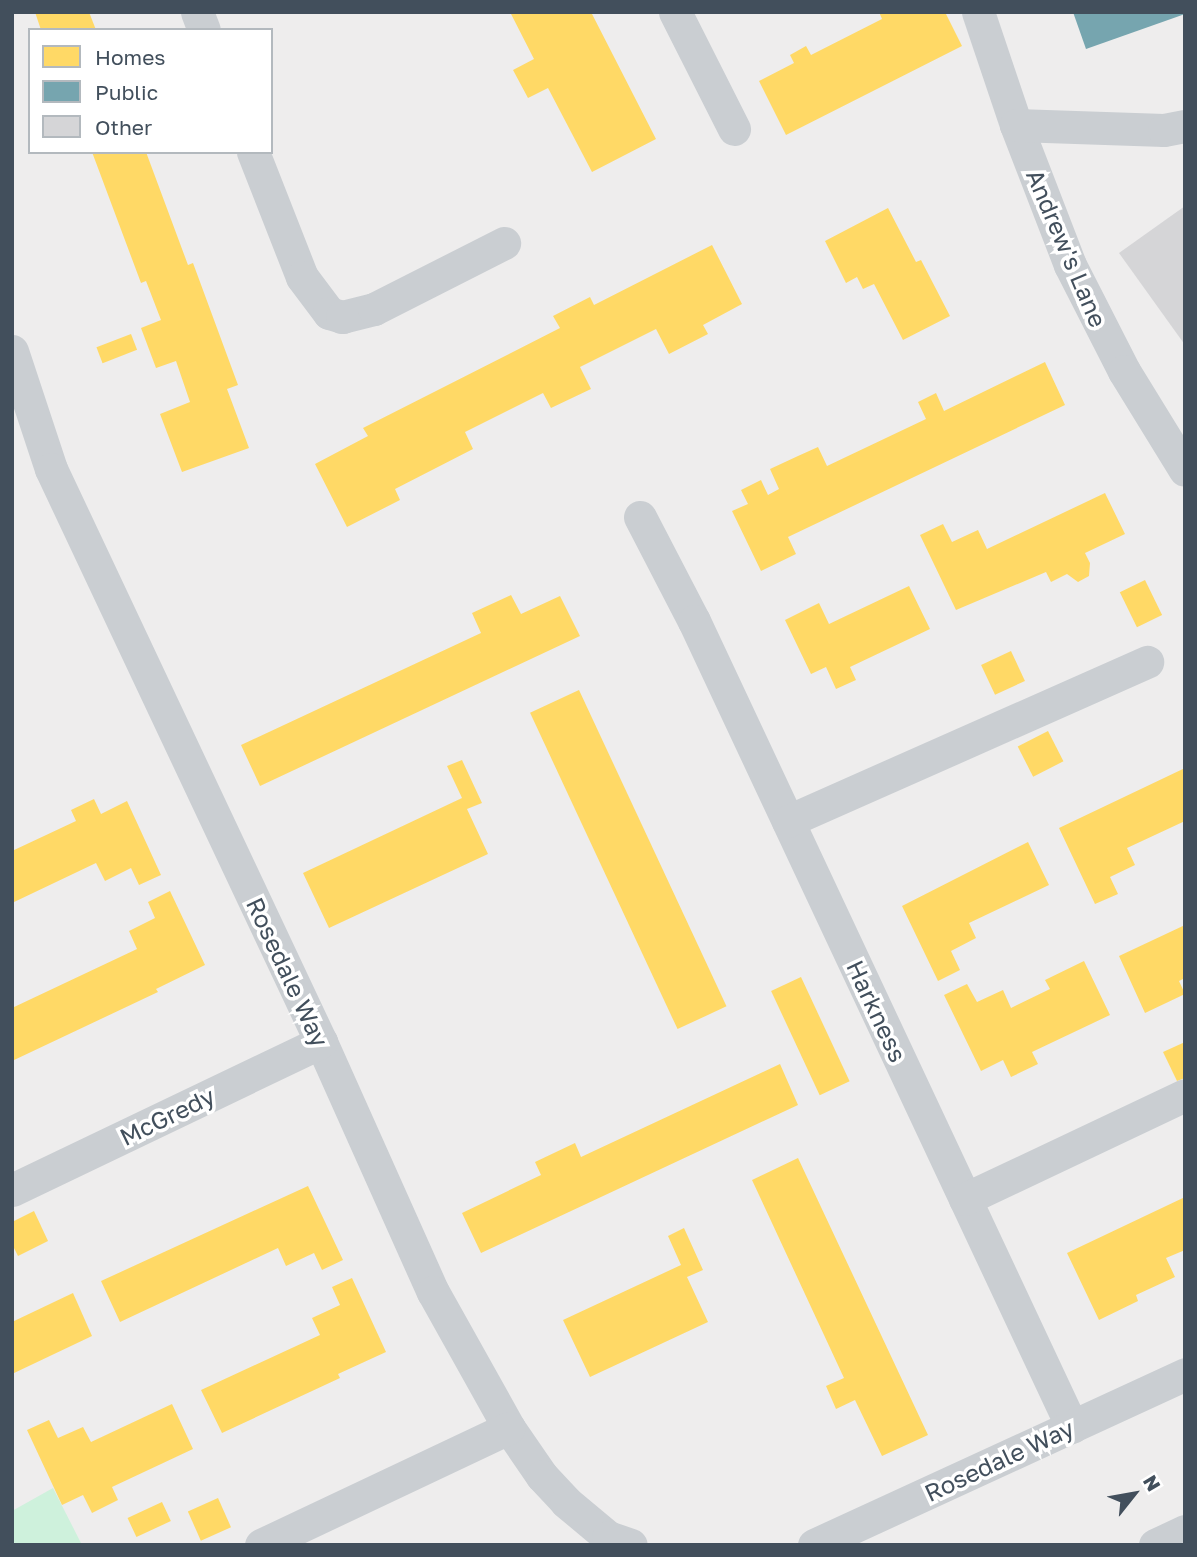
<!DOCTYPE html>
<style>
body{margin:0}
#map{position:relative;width:1197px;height:1557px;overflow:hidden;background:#eeeded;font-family:"Golos Text",sans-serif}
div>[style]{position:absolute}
.green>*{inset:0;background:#cef1dc}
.homes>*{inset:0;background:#ffd966;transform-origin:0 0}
.public>*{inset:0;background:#76a5af}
.building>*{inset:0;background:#d5d5d7}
.minor>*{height:33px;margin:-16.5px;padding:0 16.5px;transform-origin:16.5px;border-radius:16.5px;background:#caced2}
span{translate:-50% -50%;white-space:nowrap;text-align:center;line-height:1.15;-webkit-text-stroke:7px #fff;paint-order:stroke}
.street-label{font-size:24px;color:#424f5c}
.frame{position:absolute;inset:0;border:14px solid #424f5c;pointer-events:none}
.legend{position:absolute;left:28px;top:28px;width:245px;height:126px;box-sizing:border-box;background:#fff;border:2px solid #b3b9be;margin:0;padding:9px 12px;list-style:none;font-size:21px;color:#424f5c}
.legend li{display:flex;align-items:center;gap:14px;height:35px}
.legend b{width:35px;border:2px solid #b3b9be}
.north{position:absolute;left:1099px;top:1459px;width:70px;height:70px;-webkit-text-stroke:5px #fff;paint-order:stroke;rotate:59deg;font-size:19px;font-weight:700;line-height:28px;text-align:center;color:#424f5c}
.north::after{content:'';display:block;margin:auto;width:24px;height:32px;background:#424f5c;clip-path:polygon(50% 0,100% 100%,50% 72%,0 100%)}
</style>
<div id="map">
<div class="green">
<div style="clip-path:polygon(53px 1488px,82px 1545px,12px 1545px,12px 1511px)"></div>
</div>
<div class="homes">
<div style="clip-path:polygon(35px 12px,89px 12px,96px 30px,41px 30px)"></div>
<div style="clip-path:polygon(510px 12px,591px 12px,656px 139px,592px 172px,548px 88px,528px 98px,513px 70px,534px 59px)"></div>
<div style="clip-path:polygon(879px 12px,945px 12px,962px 46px,786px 135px,759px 81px,794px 63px,790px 55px,806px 46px,811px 55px,882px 19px)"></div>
<div style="clip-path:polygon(92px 152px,146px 152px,188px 265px,193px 263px,238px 385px,227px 389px,249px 448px,182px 472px,160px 414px,190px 402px,176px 361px,156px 368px,141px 328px,161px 320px,146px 281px,141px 283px)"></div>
<div style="clip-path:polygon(888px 208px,916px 262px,921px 260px,950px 316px,903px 340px,874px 284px,863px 289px,857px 277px,846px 283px,825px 241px)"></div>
<div style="clip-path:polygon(712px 245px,742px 304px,703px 325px,708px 334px,669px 354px,656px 329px,580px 367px,591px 389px,551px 408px,543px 393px,465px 432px,473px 449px,395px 489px,400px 500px,347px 527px,315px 464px,368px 436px,363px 428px,560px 328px,553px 316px,590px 297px,594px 305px)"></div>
<div style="left:131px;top:334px;width:17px;height:37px;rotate:69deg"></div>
<div style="clip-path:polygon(1045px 362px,1065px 405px,788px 537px,796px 554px,761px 571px,732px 511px,748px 504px,741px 490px,761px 480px,768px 495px,779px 489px,770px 469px,798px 456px,818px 447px,827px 466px,926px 419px,918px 402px,936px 393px,944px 411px)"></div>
<div style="clip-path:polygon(1105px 493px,1125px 534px,1085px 553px,1090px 563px,1089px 576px,1078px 582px,1067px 574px,1051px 582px,1046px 572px,956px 610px,920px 535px,943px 524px,952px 542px,978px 530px,987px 549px)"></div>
<div style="left:1145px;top:580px;width:39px;height:28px;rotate:64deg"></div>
<div style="clip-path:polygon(909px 586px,930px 629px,850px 667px,856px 680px,836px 689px,826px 667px,811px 674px,785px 620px,819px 603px,829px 624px)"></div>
<div style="clip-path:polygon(511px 595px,521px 614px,560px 596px,580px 636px,260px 786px,241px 745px,481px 633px,472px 613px)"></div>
<div style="left:1011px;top:651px;width:33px;height:33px;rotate:65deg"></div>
<div style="left:579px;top:690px;width:349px;height:54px;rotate:65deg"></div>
<div style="left:1048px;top:731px;width:34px;height:34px;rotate:63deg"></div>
<div style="clip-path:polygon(462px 760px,482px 803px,467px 809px,488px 854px,329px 928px,303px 873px,462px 798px,447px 766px)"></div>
<div style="clip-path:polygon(1185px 768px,1185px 821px,1127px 848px,1135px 865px,1110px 877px,1118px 894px,1095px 904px,1059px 828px)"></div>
<div style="clip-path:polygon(94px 799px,101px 814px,127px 801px,161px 875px,139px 885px,131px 868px,105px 881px,96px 863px,12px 903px,12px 851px,76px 821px,71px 810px)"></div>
<div style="clip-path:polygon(1028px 842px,1049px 885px,969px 923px,976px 938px,951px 951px,960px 970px,938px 981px,902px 906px)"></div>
<div style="clip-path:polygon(170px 891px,205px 965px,156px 989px,158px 992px,12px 1061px,12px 1008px,137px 949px,129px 931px,155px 918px,148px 902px)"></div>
<div style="clip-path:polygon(1185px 925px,1185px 978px,1179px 981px,1185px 994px,1145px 1013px,1119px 956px)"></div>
<div style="clip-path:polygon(1084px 961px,1110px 1015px,1032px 1052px,1038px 1064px,1011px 1077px,1003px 1060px,981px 1071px,944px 995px,967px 984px,977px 1002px,1003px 990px,1011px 1008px,1050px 989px,1045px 980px)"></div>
<div style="left:801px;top:977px;width:115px;height:33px;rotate:65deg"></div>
<div style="clip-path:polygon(1185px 1042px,1185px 1078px,1177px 1081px,1163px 1052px)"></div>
<div style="clip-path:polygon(780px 1064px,798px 1105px,481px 1253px,462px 1213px,541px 1175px,535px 1162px,575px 1143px,581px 1157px)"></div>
<div style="clip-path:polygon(798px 1158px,928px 1435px,882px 1456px,855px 1400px,836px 1409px,826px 1386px,844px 1378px,752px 1180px)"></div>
<div style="clip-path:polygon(308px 1186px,343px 1260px,322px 1270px,314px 1253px,286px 1266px,278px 1248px,120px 1322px,101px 1281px)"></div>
<div style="clip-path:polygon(1185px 1197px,1185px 1250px,1166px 1258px,1175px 1277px,1136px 1295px,1138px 1301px,1099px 1320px,1067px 1253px)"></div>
<div style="clip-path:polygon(34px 1211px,48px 1241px,18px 1256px,12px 1244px,12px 1222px)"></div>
<div style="clip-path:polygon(684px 1228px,703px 1270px,687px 1277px,708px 1322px,590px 1377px,563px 1320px,681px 1265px,668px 1236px)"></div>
<div style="clip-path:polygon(352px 1278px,386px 1352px,338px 1374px,340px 1378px,222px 1433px,201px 1390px,320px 1335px,312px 1318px,340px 1305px,332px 1287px)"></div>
<div style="clip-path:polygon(73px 1293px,92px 1336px,12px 1374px,12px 1322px)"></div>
<div style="clip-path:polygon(172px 1404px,193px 1449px,112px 1487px,118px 1500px,92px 1513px,83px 1495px,62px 1505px,27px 1430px,49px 1420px,58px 1438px,83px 1427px,91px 1442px)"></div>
<div style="left:218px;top:1498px;width:32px;height:33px;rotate:66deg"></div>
<div style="left:162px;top:1502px;width:21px;height:38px;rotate:65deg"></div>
</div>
<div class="public">
<div style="clip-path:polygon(1073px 12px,1185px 12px,1185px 14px,1086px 49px)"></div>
</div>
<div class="building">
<div style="clip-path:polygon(1185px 206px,1185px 345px,1119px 253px)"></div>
</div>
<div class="minor">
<div style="left:197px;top:12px;width:19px;rotate:69deg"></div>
<div style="left:675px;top:12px;width:131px;rotate:63.2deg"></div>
<div style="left:978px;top:12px;width:119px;rotate:71.4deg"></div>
<div style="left:1016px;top:125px;width:150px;rotate:68.9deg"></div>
<div style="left:1070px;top:265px;width:119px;rotate:63deg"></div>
<div style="left:1124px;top:371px;width:116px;rotate:58.4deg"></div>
<div style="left:1016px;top:125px;width:148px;rotate:1.9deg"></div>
<div style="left:1164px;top:130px;width:21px;rotate:-11deg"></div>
<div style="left:253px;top:152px;width:134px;rotate:68.6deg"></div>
<div style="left:302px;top:277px;width:45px;rotate:53.1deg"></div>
<div style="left:329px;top:313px;width:14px;rotate:17deg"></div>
<div style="left:342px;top:317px;width:33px;rotate:-14deg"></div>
<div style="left:374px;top:309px;width:146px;rotate:-26.9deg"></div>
<div style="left:12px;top:351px;width:124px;rotate:71.7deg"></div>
<div style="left:51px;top:469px;width:633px;rotate:64.77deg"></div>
<div style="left:321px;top:1042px;width:274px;rotate:65.9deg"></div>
<div style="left:433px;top:1292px;width:156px;rotate:60.8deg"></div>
<div style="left:509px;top:1428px;width:58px;rotate:55.5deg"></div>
<div style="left:542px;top:1476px;width:35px;rotate:47deg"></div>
<div style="left:566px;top:1502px;width:55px;rotate:39.8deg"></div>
<div style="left:608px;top:1537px;width:24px;rotate:19deg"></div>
<div style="left:640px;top:517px;width:117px;rotate:62.6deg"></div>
<div style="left:694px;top:621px;width:890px;rotate:64.87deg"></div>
<div style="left:788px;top:821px;width:393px;rotate:-23.9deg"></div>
<div style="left:12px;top:1190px;width:343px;rotate:-25.6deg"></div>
<div style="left:965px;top:1199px;width:243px;rotate:-25.3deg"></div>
<div style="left:261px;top:1545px;width:274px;rotate:-25.3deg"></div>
<div style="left:814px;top:1545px;width:409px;rotate:-24.7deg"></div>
<div style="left:1155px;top:1545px;width:33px;rotate:-25deg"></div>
</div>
<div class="street-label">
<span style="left:1067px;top:248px;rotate:67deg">Andrew's Lane</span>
<span style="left:288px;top:972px;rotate:65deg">Rosedale Way</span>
<span style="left:877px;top:1011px;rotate:65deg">Harkness</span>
<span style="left:167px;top:1116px;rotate:-26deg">McGredy</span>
<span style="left:999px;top:1460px;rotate:-25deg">Rosedale Way</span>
</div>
<div class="frame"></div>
<ul class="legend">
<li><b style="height:19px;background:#ffd966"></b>Homes</li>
<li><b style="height:19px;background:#76a5af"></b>Public</li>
<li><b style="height:19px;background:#d5d5d7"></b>Other</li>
</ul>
<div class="north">N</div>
</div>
